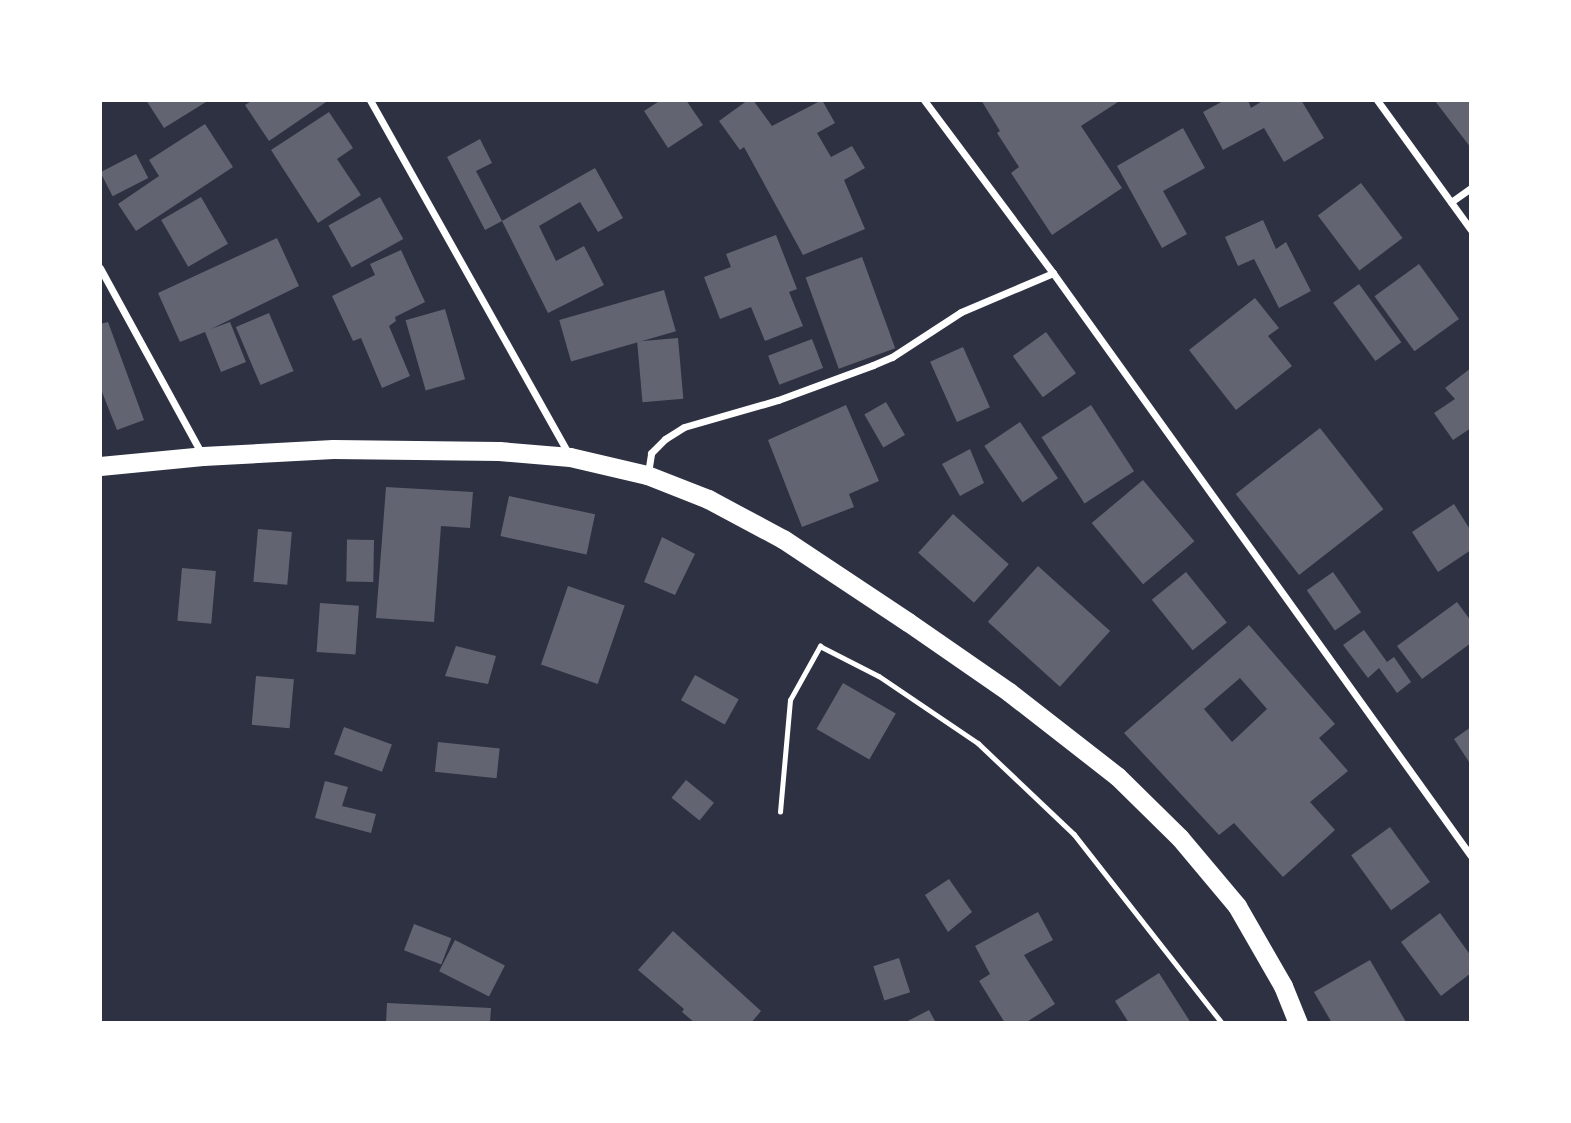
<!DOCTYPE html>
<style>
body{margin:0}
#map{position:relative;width:1571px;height:1123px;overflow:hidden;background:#2d3142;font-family:"Source Sans 3",sans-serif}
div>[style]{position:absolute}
.building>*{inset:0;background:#626471;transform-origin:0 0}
.path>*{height:4.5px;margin:-2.25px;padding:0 2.25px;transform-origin:2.25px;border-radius:2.25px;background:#fff}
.minor>*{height:7px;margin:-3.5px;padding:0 3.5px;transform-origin:3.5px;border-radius:3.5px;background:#fff}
.trunk>*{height:19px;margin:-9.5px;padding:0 9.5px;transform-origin:9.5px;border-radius:9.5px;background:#fff}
span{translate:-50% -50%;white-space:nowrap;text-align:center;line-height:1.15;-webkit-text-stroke:6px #fff;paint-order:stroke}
.frame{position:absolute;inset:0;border:102px solid #fff;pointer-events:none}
</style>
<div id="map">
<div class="building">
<div style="clip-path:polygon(146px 100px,205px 100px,206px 102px,164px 128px)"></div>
<div style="clip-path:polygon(253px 100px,329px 100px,269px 141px,245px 105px)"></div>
<div style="clip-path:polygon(661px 100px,686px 100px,703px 125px,668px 148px,644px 111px)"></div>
<div style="clip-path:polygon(748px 100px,753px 100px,772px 126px,822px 100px,835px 123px,817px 133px,831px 157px,852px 146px,865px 168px,844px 180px,865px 229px,803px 255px,744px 147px,740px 150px,719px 121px)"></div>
<div style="clip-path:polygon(981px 100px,1121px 100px,1081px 126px,1122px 188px,1052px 235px,1011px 173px,1019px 167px,997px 133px,1000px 131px)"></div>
<div style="clip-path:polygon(1225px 100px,1248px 100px,1251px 108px,1264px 100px,1301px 100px,1324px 138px,1284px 162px,1264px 128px,1223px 150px,1203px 112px)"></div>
<div style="clip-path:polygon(1437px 100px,1471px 100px,1471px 148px,1435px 101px)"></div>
<div style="clip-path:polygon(329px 112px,353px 148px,337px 159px,361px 195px,318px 223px,271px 150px)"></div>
<div style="clip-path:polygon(205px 124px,233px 167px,136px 231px,118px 204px,159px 176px,149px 160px)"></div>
<div style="clip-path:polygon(1183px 128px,1205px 168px,1163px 191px,1187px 234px,1162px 248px,1117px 166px)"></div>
<div style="clip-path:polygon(480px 139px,492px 163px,476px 171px,502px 221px,485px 230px,447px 157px)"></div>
<div style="left:136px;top:154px;width:27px;height:40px;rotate:63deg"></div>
<div style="clip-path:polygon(595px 168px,623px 218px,598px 232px,580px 202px,539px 226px,556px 261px,584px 246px,604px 285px,548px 313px,502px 221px)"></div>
<div style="left:1361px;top:183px;width:69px;height:54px;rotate:53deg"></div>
<div style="left:201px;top:197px;width:54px;height:46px;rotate:60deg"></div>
<div style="left:380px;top:197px;width:48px;height:59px;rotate:61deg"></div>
<div style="clip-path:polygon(1263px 220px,1276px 249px,1286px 242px,1311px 291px,1279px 308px,1254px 259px,1238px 266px,1225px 237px)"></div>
<div style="clip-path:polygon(776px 235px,797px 289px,789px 292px,803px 326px,765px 341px,751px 307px,720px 319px,704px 277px,731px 267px,726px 254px)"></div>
<div style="clip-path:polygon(277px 238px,299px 286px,211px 329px,230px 322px,246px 362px,221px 372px,205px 332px,180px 342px,158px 293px)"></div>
<div style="clip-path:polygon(401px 250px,425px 302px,395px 317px,396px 321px,389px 326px,410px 376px,382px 388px,361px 338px,353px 341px,332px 296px,375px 275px,370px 264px)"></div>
<div style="left:862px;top:257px;width:97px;height:60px;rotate:70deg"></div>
<div style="left:1419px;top:264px;width:68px;height:55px;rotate:54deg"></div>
<div style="left:1359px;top:284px;width:72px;height:32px;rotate:54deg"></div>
<div style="left:664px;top:290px;width:43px;height:109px;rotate:74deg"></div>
<div style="clip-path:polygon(1255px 298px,1279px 328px,1268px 336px,1292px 366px,1236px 410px,1189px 350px)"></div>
<div style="left:445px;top:309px;width:73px;height:41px;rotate:74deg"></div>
<div style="left:269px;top:313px;width:63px;height:36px;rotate:67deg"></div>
<div style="clip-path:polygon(108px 322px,144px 420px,117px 430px,100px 387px,100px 324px)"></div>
<div style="left:1046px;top:332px;width:51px;height:41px;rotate:54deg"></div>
<div style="left:678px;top:338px;width:61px;height:41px;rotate:85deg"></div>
<div style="left:812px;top:339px;width:31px;height:47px;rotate:69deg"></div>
<div style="left:963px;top:347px;width:66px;height:36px;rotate:66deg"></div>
<div style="clip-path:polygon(1471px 368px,1471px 428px,1453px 440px,1434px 413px,1455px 399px,1445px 388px)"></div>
<div style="left:886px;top:402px;width:38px;height:25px;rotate:60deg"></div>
<div style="clip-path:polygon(846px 405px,879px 481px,849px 494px,854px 507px,802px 527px,768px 440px)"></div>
<div style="left:1091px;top:405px;width:79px;height:59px;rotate:57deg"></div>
<div style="left:1020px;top:422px;width:68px;height:43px;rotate:56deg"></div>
<div style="left:1320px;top:428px;width:103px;height:107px;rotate:52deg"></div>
<div style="clip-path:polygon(970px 449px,984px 483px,960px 496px,942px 464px)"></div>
<div style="left:1143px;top:480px;width:80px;height:67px;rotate:50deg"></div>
<div style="clip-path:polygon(386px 487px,473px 492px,470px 528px,441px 526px,434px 622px,376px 618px)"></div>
<div style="left:509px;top:496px;width:88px;height:41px;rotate:12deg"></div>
<div style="clip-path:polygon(1454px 504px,1471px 531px,1471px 550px,1438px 572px,1412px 532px)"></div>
<div style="left:953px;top:514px;width:75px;height:52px;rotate:42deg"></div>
<div style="left:258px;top:529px;width:34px;height:53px;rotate:5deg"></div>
<div style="clip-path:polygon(662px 537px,695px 554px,675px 595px,644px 582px)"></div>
<div style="left:374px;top:540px;width:42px;height:27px;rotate:91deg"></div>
<div style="left:1038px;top:566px;width:97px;height:75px;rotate:42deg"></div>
<div style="left:182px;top:568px;width:34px;height:53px;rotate:5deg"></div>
<div style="left:1186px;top:572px;width:65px;height:44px;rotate:51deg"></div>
<div style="left:1333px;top:572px;width:49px;height:32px;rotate:55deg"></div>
<div style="left:568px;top:586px;width:60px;height:83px;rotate:19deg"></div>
<div style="clip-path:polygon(1457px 602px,1471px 621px,1471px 643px,1422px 679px,1397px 646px)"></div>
<div style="left:320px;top:603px;width:39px;height:49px;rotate:4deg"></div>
<div style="clip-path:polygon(evenodd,1249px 625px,1335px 724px,1319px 738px,1348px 771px,1310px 802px,1335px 830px,1283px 877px,1234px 823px,1219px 835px,1124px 733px,1249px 625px,1240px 678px,1267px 709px,1232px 742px,1204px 709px,1240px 678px)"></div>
<div style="clip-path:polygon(1364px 630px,1387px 662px,1394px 657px,1411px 682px,1397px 693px,1379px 668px,1368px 678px,1343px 645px)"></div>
<div style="clip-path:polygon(456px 646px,496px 656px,488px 684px,445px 676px)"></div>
<div style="left:695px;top:675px;width:50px;height:29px;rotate:29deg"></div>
<div style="left:256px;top:676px;width:38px;height:49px;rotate:5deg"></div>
<div style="left:843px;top:683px;width:61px;height:53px;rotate:30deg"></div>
<div style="left:344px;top:727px;width:51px;height:29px;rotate:20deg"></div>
<div style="clip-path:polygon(1471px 727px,1471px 765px,1454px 739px)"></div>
<div style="left:438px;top:742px;width:62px;height:30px;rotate:6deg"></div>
<div style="left:686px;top:780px;width:36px;height:23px;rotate:39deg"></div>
<div style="clip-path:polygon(325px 781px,348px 787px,342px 806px,376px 814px,371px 833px,315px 818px)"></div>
<div style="left:1390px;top:827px;width:68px;height:48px;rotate:54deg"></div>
<div style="clip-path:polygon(949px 879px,972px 912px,948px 932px,925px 895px)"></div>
<div style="clip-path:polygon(1038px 912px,1053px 940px,1024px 955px,1055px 1004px,1025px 1023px,1005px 1023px,979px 981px,990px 974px,975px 946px)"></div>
<div style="clip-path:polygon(1440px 913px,1471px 956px,1471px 973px,1441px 996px,1401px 942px)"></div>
<div style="left:414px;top:924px;width:40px;height:28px;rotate:21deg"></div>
<div style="clip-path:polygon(673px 931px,761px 1011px,751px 1023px,695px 1023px,682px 1012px,684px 1009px,638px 970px)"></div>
<div style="left:455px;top:940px;width:56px;height:35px;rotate:27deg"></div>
<div style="left:899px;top:958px;width:36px;height:27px;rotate:72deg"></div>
<div style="clip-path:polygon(1370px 960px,1406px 1022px,1332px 1023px,1314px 992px)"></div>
<div style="clip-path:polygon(1159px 973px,1191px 1023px,1129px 1023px,1115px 1001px)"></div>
<div style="clip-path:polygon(387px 1003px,491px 1008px,490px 1023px,386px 1023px)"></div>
<div style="clip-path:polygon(929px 1010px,936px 1023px,904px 1023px)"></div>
</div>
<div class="path">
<div style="left:780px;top:812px;width:112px;rotate:-84.9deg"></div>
<div style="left:790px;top:700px;width:62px;rotate:-60.9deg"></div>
<div style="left:820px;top:646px;width:66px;rotate:27deg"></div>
<div style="left:879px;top:676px;width:120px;rotate:34.1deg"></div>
<div style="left:978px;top:743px;width:132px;rotate:43.5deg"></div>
<div style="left:1074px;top:834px;width:240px;rotate:51.9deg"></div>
</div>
<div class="minor">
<div style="left:370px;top:100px;width:405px;rotate:60.7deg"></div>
<div style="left:924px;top:100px;width:216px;rotate:53.3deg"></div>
<div style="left:1053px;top:273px;width:717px;rotate:54.36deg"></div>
<div style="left:1377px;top:100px;width:160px;rotate:54.1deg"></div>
<div style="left:1451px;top:202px;width:24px;rotate:-35deg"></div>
<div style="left:100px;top:268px;width:212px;rotate:61.3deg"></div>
<div style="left:648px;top:473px;width:20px;rotate:-81deg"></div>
<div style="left:651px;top:453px;width:20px;rotate:-45deg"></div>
<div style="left:665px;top:439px;width:22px;rotate:-32deg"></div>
<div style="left:684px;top:427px;width:98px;rotate:-16deg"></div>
<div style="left:778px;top:400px;width:101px;rotate:-20.2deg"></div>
<div style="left:873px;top:365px;width:21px;rotate:-23deg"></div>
<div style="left:892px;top:357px;width:82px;rotate:-33.1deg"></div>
<div style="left:961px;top:312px;width:100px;rotate:-23deg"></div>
</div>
<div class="trunk">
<div style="left:100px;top:466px;width:103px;rotate:-5.5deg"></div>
<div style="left:203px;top:456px;width:130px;rotate:-3.1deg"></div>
<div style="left:333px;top:449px;width:166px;rotate:0.7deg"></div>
<div style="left:499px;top:451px;width:71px;rotate:4.8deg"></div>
<div style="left:570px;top:457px;width:79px;rotate:13.2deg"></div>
<div style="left:647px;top:475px;width:66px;rotate:21.5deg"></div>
<div style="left:708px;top:499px;width:85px;rotate:28.1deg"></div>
<div style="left:783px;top:539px;width:150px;rotate:33.6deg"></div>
<div style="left:908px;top:622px;width:123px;rotate:34.7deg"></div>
<div style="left:1009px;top:692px;width:137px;rotate:37.9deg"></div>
<div style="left:1117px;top:776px;width:88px;rotate:44.5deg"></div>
<div style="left:1180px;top:838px;width:89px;rotate:50deg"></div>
<div style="left:1237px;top:906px;width:92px;rotate:60.1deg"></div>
<div style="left:1283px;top:986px;width:40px;rotate:68deg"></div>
</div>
<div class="frame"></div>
</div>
